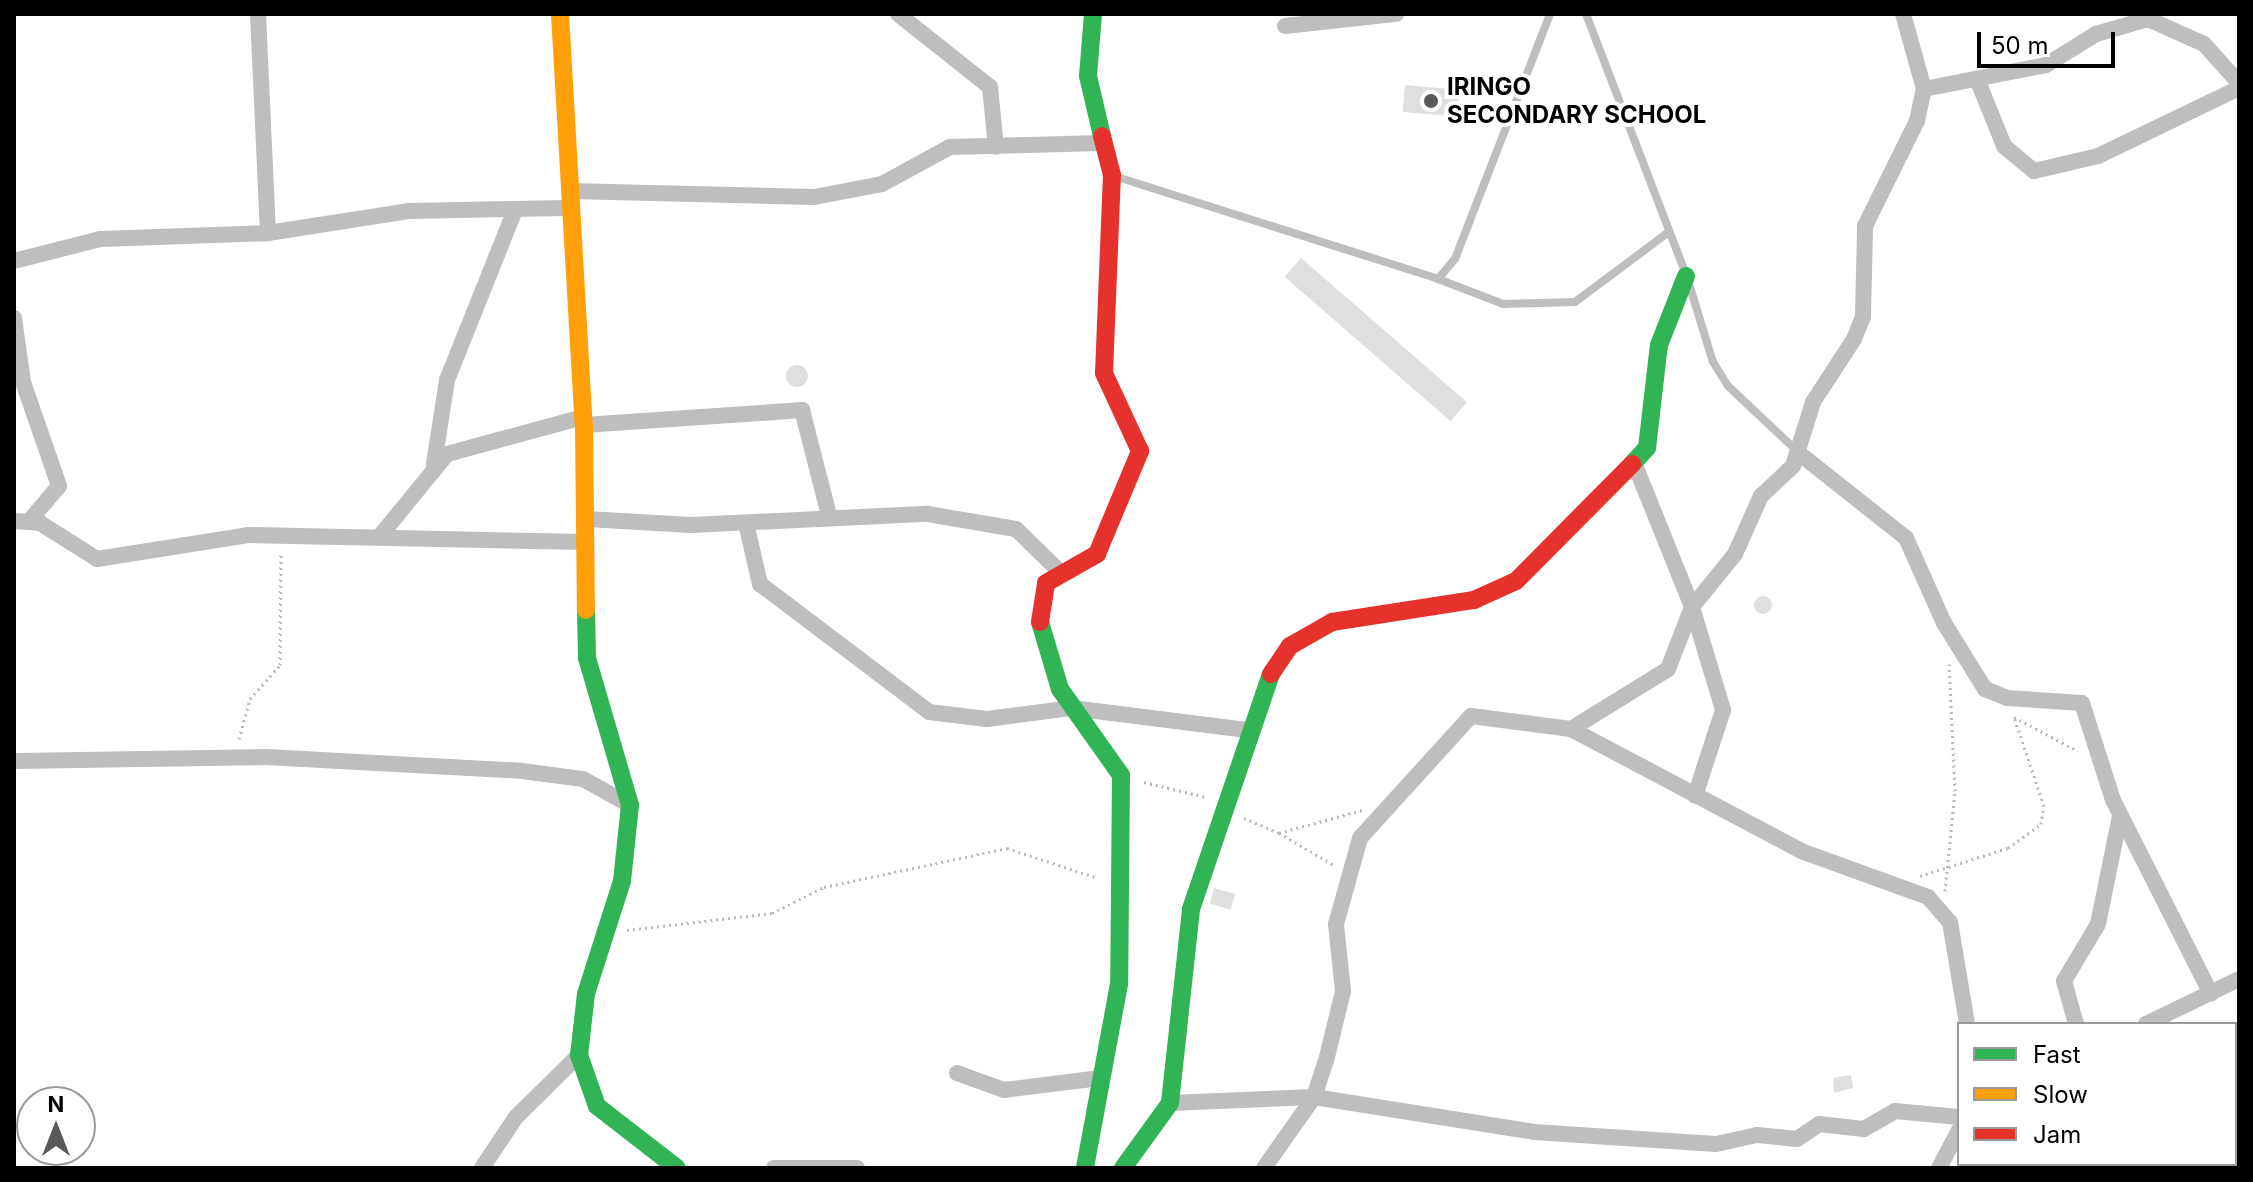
<!DOCTYPE html>
<style>
body{margin:0}
#map{position:relative;width:2253px;height:1182px;overflow:hidden;background:#fff;font-family:Inter,sans-serif}
div>[style]{position:absolute}
.building>*{inset:0;background:#dfdfdf;transform-origin:0 0}
.round{border-radius:50%}
.path>*{height:3px;margin-top:-1.5px;transform-origin:0;background:repeating-linear-gradient(90deg,#b9b9b9 0 2px,transparent 0 6px)}
.lane>*{height:8px;margin:-4px;padding:0 4px;transform-origin:4px;border-radius:4px;background:#bebebe}
.street>*{height:16px;margin:-8px;padding:0 8px;transform-origin:8px;border-radius:8px;background:#bebebe}
.fast>*{height:18px;margin:-9px;padding:0 9px;transform-origin:9px;border-radius:9px;background:#30b455}
.slow>*{height:18px;margin:-9px;padding:0 9px;transform-origin:9px;border-radius:9px;background:#ff9f0a}
.jam>*{height:18px;margin:-9px;padding:0 9px;transform-origin:9px;border-radius:9px;background:#e5322d}
.dots>*{width:22px;height:22px;translate:-50% -50%;box-sizing:border-box;border:4px solid #fff;border-radius:50%}
span{translate:-50% -50%;white-space:nowrap;text-align:center;line-height:1.15;-webkit-text-stroke:8px #fff;paint-order:stroke}
.poi-label{font-size:24px;color:#000;font-weight:700}
.left{translate:0 -50%;text-align:left}
.frame{position:absolute;inset:0;border:16px solid #000;pointer-events:none}
.legend{position:absolute;left:1957px;top:1022px;width:280px;height:144px;box-sizing:border-box;background:#fff;border:2px solid #999;margin:0;padding:10px 14px;list-style:none;font-size:24px;color:#000}
.legend li{display:flex;align-items:center;gap:16px;height:40px}
.legend b{width:40px;border:2px solid #999}
.north{position:absolute;left:16px;top:1086px;width:80px;height:80px;box-sizing:border-box;background:#fff;border:2px solid #999;border-radius:50%;rotate:0deg;font-size:22px;font-weight:700;line-height:32px;text-align:center;color:#000}
.north::after{content:'';display:block;margin:auto;width:28px;height:36px;background:#595959;clip-path:polygon(50% 0,100% 100%,50% 72%,0 100%)}
.scale{position:absolute;left:1977px;top:32px;width:138px;height:36px;box-sizing:border-box;border:4px solid #000;border-top:0;padding-left:10px;font-size:24px;line-height:28px;white-space:nowrap;color:#000;-webkit-text-stroke:6px #fff;paint-order:stroke}
</style>
<div id="map">
<div class="building">
<div style="left:1405px;top:85px;width:54px;height:27px;rotate:5deg"></div>
<div style="left:1301px;top:258px;width:220px;height:25px;rotate:41deg"></div>
<div class="round" style="left:786px;top:365px;width:22px;height:22px"></div>
<div class="round" style="left:1754px;top:596px;width:18px;height:18px"></div>
<div style="left:1214px;top:888px;width:22px;height:16px;rotate:16deg"></div>
<div style="clip-path:polygon(1851px 1075px,1853px 1088px,1834px 1093px,1833px 1078px)"></div>
</div>
<div class="path">
<div style="left:2014px;top:717px;width:72px;rotate:28deg"></div>
<div style="left:239px;top:739px;width:41px;rotate:-74.6deg"></div>
<div style="left:250px;top:699px;width:45px;rotate:-48.6deg"></div>
<div style="left:280px;top:665px;width:113px;rotate:-89.5deg"></div>
<div style="left:1144px;top:782px;width:64px;rotate:13.6deg"></div>
<div style="left:1244px;top:818px;width:38px;rotate:23deg"></div>
<div style="left:1279px;top:833px;width:86px;rotate:-15.5deg"></div>
<div style="left:1279px;top:833px;width:64px;rotate:30.2deg"></div>
<div style="left:1920px;top:876px;width:92px;rotate:-17.7deg"></div>
<div style="left:2008px;top:848px;width:41px;rotate:-36deg"></div>
<div style="left:2041px;top:824px;width:18px;rotate:-81deg"></div>
<div style="left:2044px;top:806px;width:94px;rotate:-108.6deg"></div>
<div style="left:1945px;top:891px;width:100px;rotate:-84.3deg"></div>
<div style="left:1955px;top:791px;width:127px;rotate:-92.7deg"></div>
<div style="left:627px;top:930px;width:146px;rotate:-6.7deg"></div>
<div style="left:772px;top:913px;width:58px;rotate:-26.6deg"></div>
<div style="left:824px;top:887px;width:187px;rotate:-12deg"></div>
<div style="left:1007px;top:848px;width:96px;rotate:18.2deg"></div>
</div>
<div class="lane">
<div style="left:1586px;top:14px;width:279px;rotate:69deg"></div>
<div style="left:1114px;top:176px;width:340px;rotate:17.6deg"></div>
<div style="left:1438px;top:279px;width:26px;rotate:-50deg"></div>
<div style="left:1455px;top:259px;width:263px;rotate:-68.8deg"></div>
<div style="left:1438px;top:279px;width:70px;rotate:21deg"></div>
<div style="left:1503px;top:304px;width:72px;rotate:-1.6deg"></div>
<div style="left:1575px;top:302px;width:117px;rotate:-36.7deg"></div>
<div style="left:1690px;top:287px;width:78px;rotate:73deg"></div>
<div style="left:1713px;top:362px;width:28px;rotate:58deg"></div>
<div style="left:1728px;top:386px;width:96px;rotate:43.3deg"></div>
</div>
<div class="street">
<div style="left:258px;top:14px;width:219px;rotate:87.4deg"></div>
<div style="left:898px;top:14px;width:117px;rotate:38.4deg"></div>
<div style="left:990px;top:87px;width:60px;rotate:84.3deg"></div>
<div style="left:1285px;top:26px;width:112px;rotate:-6.2deg"></div>
<div style="left:1979px;top:84px;width:67px;rotate:68deg"></div>
<div style="left:2004px;top:146px;width:39px;rotate:40deg"></div>
<div style="left:2034px;top:171px;width:66px;rotate:-13.2deg"></div>
<div style="left:2098px;top:156px;width:157px;rotate:-25.7deg"></div>
<div style="left:1924px;top:89px;width:124px;rotate:-11.1deg"></div>
<div style="left:2046px;top:65px;width:59px;rotate:-31.8deg"></div>
<div style="left:2096px;top:34px;width:54px;rotate:-16.1deg"></div>
<div style="left:2148px;top:19px;width:61px;rotate:24.1deg"></div>
<div style="left:2204px;top:44px;width:52px;rotate:48.1deg"></div>
<div style="left:569px;top:191px;width:245px;rotate:1.4deg"></div>
<div style="left:814px;top:197px;width:69px;rotate:-10.8deg"></div>
<div style="left:882px;top:184px;width:77px;rotate:-28.6deg"></div>
<div style="left:950px;top:147px;width:153px;rotate:-1.5deg"></div>
<div style="left:14px;top:261px;width:89px;rotate:-14.3deg"></div>
<div style="left:100px;top:239px;width:168px;rotate:-2deg"></div>
<div style="left:268px;top:233px;width:142px;rotate:-8.9deg"></div>
<div style="left:408px;top:211px;width:161px;rotate:-1.1deg"></div>
<div style="left:14px;top:318px;width:65px;rotate:82deg"></div>
<div style="left:23px;top:382px;width:110px;rotate:70.9deg"></div>
<div style="left:59px;top:486px;width:43px;rotate:130.3deg"></div>
<div style="left:584px;top:425px;width:219px;rotate:-3.9deg"></div>
<div style="left:802px;top:410px;width:108px;rotate:75.6deg"></div>
<div style="left:1800px;top:454px;width:135px;rotate:38.4deg"></div>
<div style="left:1906px;top:538px;width:93px;rotate:65.9deg"></div>
<div style="left:1944px;top:623px;width:78px;rotate:58.2deg"></div>
<div style="left:1985px;top:689px;width:24px;rotate:22deg"></div>
<div style="left:2007px;top:698px;width:75px;rotate:3.8deg"></div>
<div style="left:2082px;top:703px;width:102px;rotate:72.3deg"></div>
<div style="left:2113px;top:800px;width:217px;rotate:63.2deg"></div>
<div style="left:434px;top:464px;width:85px;rotate:-81.2deg"></div>
<div style="left:447px;top:380px;width:183px;rotate:-68.2deg"></div>
<div style="left:1635px;top:465px;width:153px;rotate:68.1deg"></div>
<div style="left:1692px;top:607px;width:108px;rotate:73.2deg"></div>
<div style="left:1723px;top:710px;width:90px;rotate:108deg"></div>
<div style="left:587px;top:519px;width:104px;rotate:3.3deg"></div>
<div style="left:691px;top:525px;width:237px;rotate:-2.7deg"></div>
<div style="left:928px;top:514px;width:89px;rotate:9.7deg"></div>
<div style="left:1016px;top:529px;width:62px;rotate:44.3deg"></div>
<div style="left:14px;top:521px;width:26px;rotate:4deg"></div>
<div style="left:40px;top:523px;width:67px;rotate:32.3deg"></div>
<div style="left:97px;top:559px;width:153px;rotate:-9deg"></div>
<div style="left:248px;top:535px;width:338px;rotate:1.2deg"></div>
<div style="left:746px;top:523px;width:63px;rotate:77.1deg"></div>
<div style="left:760px;top:584px;width:212px;rotate:37.1deg"></div>
<div style="left:929px;top:712px;width:58px;rotate:6.9deg"></div>
<div style="left:987px;top:719px;width:86px;rotate:-7.4deg"></div>
<div style="left:1072px;top:708px;width:176px;rotate:7.2deg"></div>
<div style="left:380px;top:536px;width:106px;rotate:-50.7deg"></div>
<div style="left:447px;top:454px;width:141px;rotate:-15.2deg"></div>
<div style="left:1571px;top:729px;width:114px;rotate:-31.7deg"></div>
<div style="left:1668px;top:669px;width:66px;rotate:-68.8deg"></div>
<div style="left:1692px;top:607px;width:68px;rotate:-50.9deg"></div>
<div style="left:1735px;top:554px;width:64px;rotate:-65.9deg"></div>
<div style="left:1761px;top:496px;width:44px;rotate:-43.2deg"></div>
<div style="left:1793px;top:466px;width:67px;rotate:-72.6deg"></div>
<div style="left:1813px;top:402px;width:75px;rotate:-56.9deg"></div>
<div style="left:1854px;top:339px;width:24px;rotate:-68deg"></div>
<div style="left:1863px;top:317px;width:91px;rotate:-88.7deg"></div>
<div style="left:1865px;top:226px;width:117px;rotate:-63.7deg"></div>
<div style="left:1917px;top:121px;width:33px;rotate:-78deg"></div>
<div style="left:1924px;top:89px;width:78px;rotate:-105.6deg"></div>
<div style="left:14px;top:761px;width:252px;rotate:-0.9deg"></div>
<div style="left:266px;top:757px;width:256px;rotate:3.1deg"></div>
<div style="left:522px;top:771px;width:62px;rotate:7.5deg"></div>
<div style="left:583px;top:779px;width:54px;rotate:29deg"></div>
<div style="left:2076px;top:1024px;width:45px;rotate:-105.6deg"></div>
<div style="left:2064px;top:981px;width:66px;rotate:-59.2deg"></div>
<div style="left:2098px;top:924px;width:110px;rotate:-78.5deg"></div>
<div style="left:2146px;top:1024px;width:103px;rotate:-25.8deg"></div>
<div style="left:957px;top:1073px;width:50px;rotate:19.9deg"></div>
<div style="left:1004px;top:1090px;width:97px;rotate:-7.1deg"></div>
<div style="left:1170px;top:1103px;width:144px;rotate:-2.4deg"></div>
<div style="left:1314px;top:1097px;width:223px;rotate:9deg"></div>
<div style="left:1534px;top:1132px;width:182px;rotate:3.8deg"></div>
<div style="left:1716px;top:1144px;width:42px;rotate:-12.4deg"></div>
<div style="left:1757px;top:1135px;width:40px;rotate:5.7deg"></div>
<div style="left:1797px;top:1139px;width:27px;rotate:-34deg"></div>
<div style="left:1819px;top:1124px;width:45px;rotate:6.3deg"></div>
<div style="left:1864px;top:1129px;width:36px;rotate:-30deg"></div>
<div style="left:1895px;top:1111px;width:64px;rotate:5.4deg"></div>
<div style="left:482px;top:1168px;width:61px;rotate:-56.3deg"></div>
<div style="left:516px;top:1117px;width:88px;rotate:-44.5deg"></div>
<div style="left:774px;top:1168px;width:83px"></div>
<div style="left:1264px;top:1168px;width:87px;rotate:-54.8deg"></div>
<div style="left:1314px;top:1097px;width:38px;rotate:-72deg"></div>
<div style="left:1326px;top:1061px;width:72px;rotate:-76.3deg"></div>
<div style="left:1343px;top:991px;width:67px;rotate:-96deg"></div>
<div style="left:1336px;top:924px;width:89px;rotate:-74.4deg"></div>
<div style="left:1360px;top:838px;width:165px;rotate:-47.7deg"></div>
<div style="left:1471px;top:716px;width:101px;rotate:7.4deg"></div>
<div style="left:1571px;top:729px;width:260px;rotate:27.9deg"></div>
<div style="left:1801px;top:851px;width:135px;rotate:19.9deg"></div>
<div style="left:1928px;top:897px;width:33px;rotate:49deg"></div>
<div style="left:1950px;top:922px;width:103px;rotate:80.5deg"></div>
<div style="left:1939px;top:1168px;width:43px;rotate:-62.2deg"></div>
</div>
<div class="fast">
<div style="left:1093px;top:14px;width:62px;rotate:94.6deg"></div>
<div style="left:1088px;top:76px;width:62px;rotate:76.9deg"></div>
<div style="left:1632px;top:464px;width:22px;rotate:-47deg"></div>
<div style="left:1647px;top:448px;width:104px;rotate:-83.4deg"></div>
<div style="left:1659px;top:345px;width:74px;rotate:-68.6deg"></div>
<div style="left:586px;top:610px;width:48px;rotate:88.8deg"></div>
<div style="left:587px;top:658px;width:153px;rotate:73.7deg"></div>
<div style="left:630px;top:805px;width:76px;rotate:96deg"></div>
<div style="left:622px;top:881px;width:119px;rotate:107.7deg"></div>
<div style="left:586px;top:994px;width:61px;rotate:96.5deg"></div>
<div style="left:579px;top:1055px;width:54px;rotate:70.6deg"></div>
<div style="left:597px;top:1106px;width:101px;rotate:37.8deg"></div>
<div style="left:1040px;top:622px;width:70px;rotate:73.4deg"></div>
<div style="left:1060px;top:689px;width:105px;rotate:54.7deg"></div>
<div style="left:1121px;top:775px;width:209px;rotate:90.5deg"></div>
<div style="left:1119px;top:984px;width:187px;rotate:100.5deg"></div>
<div style="left:1123px;top:1168px;width:80px;rotate:-54.1deg"></div>
<div style="left:1170px;top:1103px;width:195px;rotate:-83.8deg"></div>
<div style="left:1191px;top:909px;width:248px;rotate:-71.2deg"></div>
</div>
<div class="slow">
<div style="left:560px;top:14px;width:412px;rotate:86.7deg"></div>
<div style="left:584px;top:425px;width:185px;rotate:89.4deg"></div>
</div>
<div class="jam">
<div style="left:1040px;top:622px;width:39px;rotate:-81deg"></div>
<div style="left:1046px;top:583px;width:59px;rotate:-29.6deg"></div>
<div style="left:1097px;top:554px;width:112px;rotate:-67.3deg"></div>
<div style="left:1140px;top:451px;width:86px;rotate:-114.8deg"></div>
<div style="left:1104px;top:373px;width:198px;rotate:-87.7deg"></div>
<div style="left:1112px;top:175px;width:40px;rotate:-104.4deg"></div>
<div style="left:1271px;top:674px;width:34px;rotate:-56deg"></div>
<div style="left:1290px;top:646px;width:48px;rotate:-29.7deg"></div>
<div style="left:1332px;top:622px;width:144px;rotate:-8.8deg"></div>
<div style="left:1474px;top:600px;width:46px;rotate:-24.3deg"></div>
<div style="left:1516px;top:581px;width:165px;rotate:-45.2deg"></div>
</div>
<div class="dots">
<div style="left:1431px;top:101px;background:#595959"></div>
</div>
<div class="poi-label">
<span class="left" style="left:1447px;top:101px">IRINGO<br>SECONDARY SCHOOL</span>
</div>
<div class="frame"></div>
<ul class="legend">
<li><b style="height:10px;background:#30b455"></b>Fast</li>
<li><b style="height:10px;background:#ff9f0a"></b>Slow</li>
<li><b style="height:10px;background:#e5322d"></b>Jam</li>
</ul>
<div class="north">N</div>
<div class="scale">50 m</div>
</div>
